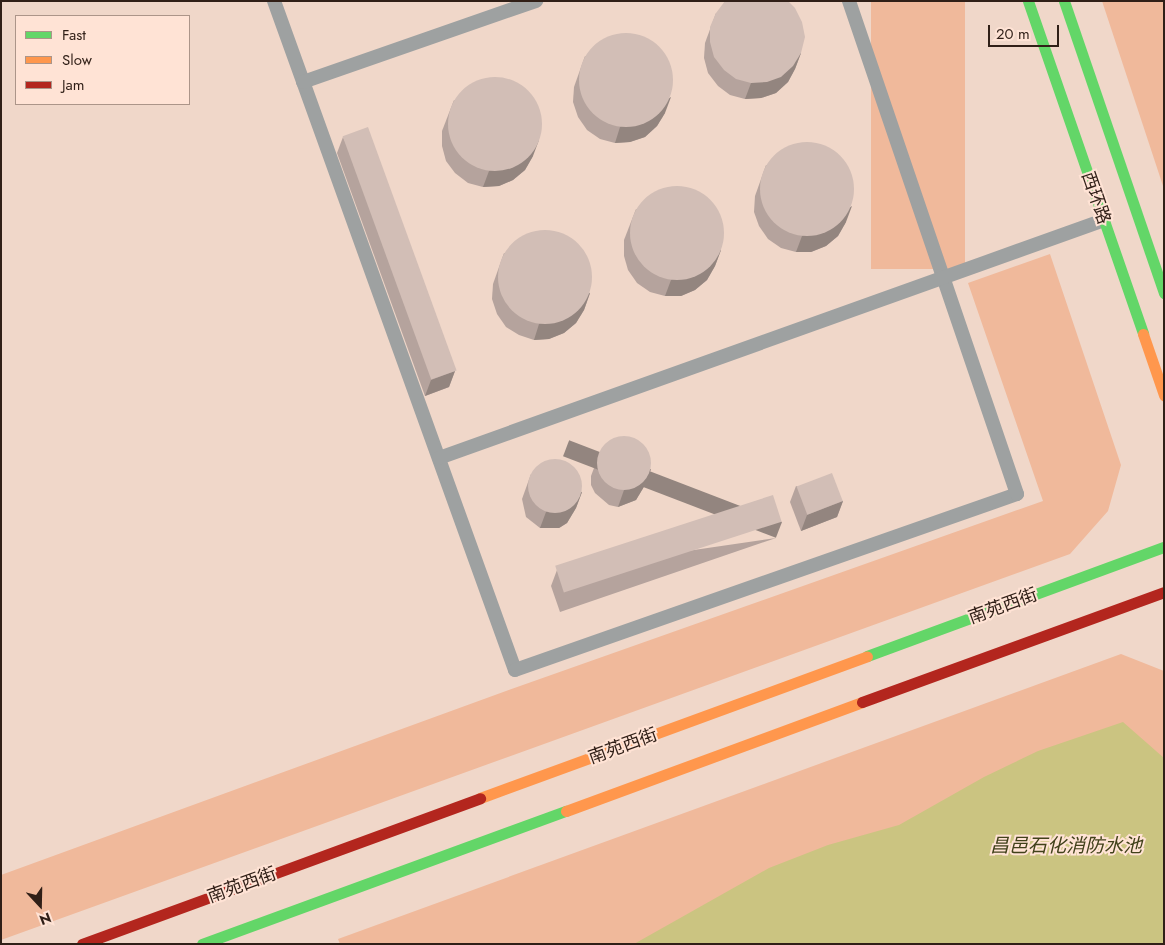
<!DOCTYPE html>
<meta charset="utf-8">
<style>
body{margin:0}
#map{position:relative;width:1165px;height:945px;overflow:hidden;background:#f0d7c9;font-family:Jost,"Noto Sans SC",sans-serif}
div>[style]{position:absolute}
.green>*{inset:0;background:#f0b99b;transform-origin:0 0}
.water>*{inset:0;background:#cbc481}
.lane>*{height:14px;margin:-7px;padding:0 7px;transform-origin:7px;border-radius:7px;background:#9ea1a1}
.fast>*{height:11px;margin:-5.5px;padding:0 5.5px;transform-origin:5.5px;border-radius:5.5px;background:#63d668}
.slow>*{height:11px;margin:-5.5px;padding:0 5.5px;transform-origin:5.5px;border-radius:5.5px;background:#ff974d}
.jam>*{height:11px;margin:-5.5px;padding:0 5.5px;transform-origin:5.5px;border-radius:5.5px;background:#b3261e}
.wall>*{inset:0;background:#b5a39d}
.shaded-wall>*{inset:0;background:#93857f;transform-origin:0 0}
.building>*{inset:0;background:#d2beb6;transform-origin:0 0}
.round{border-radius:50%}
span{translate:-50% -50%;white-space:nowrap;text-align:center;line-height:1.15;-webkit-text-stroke:4px #ffe3d5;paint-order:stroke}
.street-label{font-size:18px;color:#301f17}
.water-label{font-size:19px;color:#41411a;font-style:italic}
.frame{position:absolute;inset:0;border:2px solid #301f17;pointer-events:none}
.legend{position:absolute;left:15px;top:15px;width:175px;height:90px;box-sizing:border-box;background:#ffe3d5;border:1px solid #ac9589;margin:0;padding:6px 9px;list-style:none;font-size:15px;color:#301f17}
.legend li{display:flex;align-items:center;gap:10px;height:25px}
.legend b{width:25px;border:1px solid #ac9589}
.north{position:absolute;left:15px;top:880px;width:50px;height:50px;-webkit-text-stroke:4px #ffe3d5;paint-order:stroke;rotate:159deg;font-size:14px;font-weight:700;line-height:20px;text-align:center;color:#301f17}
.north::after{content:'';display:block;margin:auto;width:18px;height:22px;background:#301f17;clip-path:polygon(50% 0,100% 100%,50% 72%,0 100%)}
.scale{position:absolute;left:988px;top:25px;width:71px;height:22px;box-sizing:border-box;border:2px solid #301f17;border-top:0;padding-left:6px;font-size:15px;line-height:18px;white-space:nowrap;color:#301f17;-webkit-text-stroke:4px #ffe3d5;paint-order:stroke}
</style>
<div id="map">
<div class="green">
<div style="left:871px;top:1px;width:94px;height:268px"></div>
<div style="clip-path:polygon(1102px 1px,1164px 1px,1164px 189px)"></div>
<div style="clip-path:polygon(1050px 254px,1121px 465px,1108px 511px,1070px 554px,1px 940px,1px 875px,506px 691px,1043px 501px,968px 283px)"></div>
<div style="clip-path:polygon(1121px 654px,1164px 671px,1164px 944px,340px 944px,338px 939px)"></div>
</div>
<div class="water">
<div style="clip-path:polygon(1123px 722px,1164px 758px,1164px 944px,634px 944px,769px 868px,828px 845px,899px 825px,984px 777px,1038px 751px)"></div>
</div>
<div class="lane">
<div style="left:274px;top:1px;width:711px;rotate:70.19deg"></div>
<div style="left:515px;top:670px;width:532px;rotate:-19.32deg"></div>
<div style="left:1017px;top:494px;width:521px;rotate:-108.82deg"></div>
<div style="left:303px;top:82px;width:247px;rotate:-19.2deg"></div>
<div style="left:439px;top:458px;width:706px;rotate:-19.69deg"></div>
</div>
<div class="fast">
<div style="left:1028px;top:1px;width:352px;rotate:70.9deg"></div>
<div style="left:1064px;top:1px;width:309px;rotate:71.1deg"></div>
<div style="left:867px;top:656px;width:316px;rotate:-20.2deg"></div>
<div style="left:202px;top:944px;width:388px;rotate:-20.1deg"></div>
</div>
<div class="slow">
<div style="left:1143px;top:334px;width:65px;rotate:71deg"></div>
<div style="left:480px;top:798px;width:412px;rotate:-20.1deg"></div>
<div style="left:566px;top:811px;width:315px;rotate:-20.2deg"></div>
</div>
<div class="jam">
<div style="left:862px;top:702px;width:321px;rotate:-20deg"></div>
<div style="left:82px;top:944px;width:424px;rotate:-20.1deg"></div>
</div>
<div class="wall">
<div style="clip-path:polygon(716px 13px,801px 53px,795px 69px,788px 82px,776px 93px,761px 98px,745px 99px,730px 95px,718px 86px,708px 73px,704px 58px,705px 43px)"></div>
<div style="clip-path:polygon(585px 56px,665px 113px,657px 126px,645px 137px,630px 142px,615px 143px,600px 139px,587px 130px,578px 117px,573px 102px,574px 87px)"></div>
<div style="clip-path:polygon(454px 100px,533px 156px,525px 170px,513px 180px,499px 186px,483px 187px,468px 183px,455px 173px,446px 161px,442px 146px,442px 131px)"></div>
<div style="clip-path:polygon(343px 137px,455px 371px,449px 387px,425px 396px,337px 153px)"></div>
<div style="clip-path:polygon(766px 165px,846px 222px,838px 236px,826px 246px,811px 252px,796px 252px,781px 248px,768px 239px,759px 226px,754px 212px,755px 196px)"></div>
<div style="clip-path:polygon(636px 209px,721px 250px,715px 266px,707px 280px,695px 290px,681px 296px,665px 296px,650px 292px,637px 283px,628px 270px,624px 256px,624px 240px)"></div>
<div style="clip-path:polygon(504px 253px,590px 293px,584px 310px,576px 323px,564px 333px,549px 339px,534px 340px,519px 335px,506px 327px,497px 314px,492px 299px,493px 284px)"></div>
<div style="clip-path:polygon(597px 460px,651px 469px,645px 485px,636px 500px,618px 507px,609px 505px,595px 493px,591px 485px,591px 476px)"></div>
<div style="clip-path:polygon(531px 474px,582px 492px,576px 508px,567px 523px,559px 528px,540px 528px,526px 517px,522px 499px)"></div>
<div style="clip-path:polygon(796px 486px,843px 501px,837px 517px,801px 531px,790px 502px)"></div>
<div style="clip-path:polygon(776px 538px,560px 612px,551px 586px,557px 570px)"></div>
</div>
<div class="shaded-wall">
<div style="clip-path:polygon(801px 53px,795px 69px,788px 82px,776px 93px,761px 98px,745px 99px,751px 83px)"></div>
<div style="clip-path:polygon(671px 97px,665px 113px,657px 126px,645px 137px,630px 142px,615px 143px,620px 127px)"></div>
<div style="clip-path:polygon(539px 140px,533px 156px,525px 170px,513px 180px,499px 186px,483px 187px,489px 171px)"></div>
<div style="clip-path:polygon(852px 206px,846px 222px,838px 236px,826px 246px,811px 252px,796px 252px,802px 236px)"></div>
<div style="clip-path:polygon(721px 250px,715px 266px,707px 280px,695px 290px,681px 296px,665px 296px,671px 280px)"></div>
<div style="clip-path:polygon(590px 293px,584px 310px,576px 323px,564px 333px,549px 339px,534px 340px,539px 324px)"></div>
<div style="clip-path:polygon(455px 371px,449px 387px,425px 396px,431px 380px)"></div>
<div style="clip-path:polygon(651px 469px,645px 485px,636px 500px,618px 507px,624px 490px)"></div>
<div style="clip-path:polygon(582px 492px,576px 508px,567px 523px,559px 528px,540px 528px,546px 512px)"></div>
<div style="clip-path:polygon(843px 501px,837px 517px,801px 531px,807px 515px)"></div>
<div style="left:782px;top:522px;width:17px;height:228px;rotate:111deg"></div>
</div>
<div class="building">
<div style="clip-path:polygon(725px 1px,788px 1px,795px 8px,802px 22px,805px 37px,801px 53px,793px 66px,781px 77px,767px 82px,751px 83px,736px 79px,724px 70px,714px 57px,710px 42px,710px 27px,716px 13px)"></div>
<div class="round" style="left:579px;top:33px;width:94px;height:94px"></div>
<div class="round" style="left:448px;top:77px;width:94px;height:94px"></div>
<div style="left:368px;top:127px;width:259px;height:27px;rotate:70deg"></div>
<div class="round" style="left:760px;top:142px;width:94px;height:94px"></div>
<div class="round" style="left:630px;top:186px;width:94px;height:94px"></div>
<div class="round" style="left:498px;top:230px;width:94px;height:94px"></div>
<div class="round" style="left:597px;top:436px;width:54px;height:54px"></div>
<div class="round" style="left:528px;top:459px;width:54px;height:54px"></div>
<div style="left:832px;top:473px;width:30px;height:38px;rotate:69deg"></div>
<div style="left:773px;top:495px;width:28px;height:229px;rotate:72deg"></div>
</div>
<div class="street-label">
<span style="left:1096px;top:198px;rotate:71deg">西环路</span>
<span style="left:1003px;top:606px;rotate:-20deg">南苑西街</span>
<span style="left:623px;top:746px;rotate:-20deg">南苑西街</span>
<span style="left:242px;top:885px;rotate:-20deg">南苑西街</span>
</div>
<div class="water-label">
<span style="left:1066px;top:846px">昌邑石化消防水池</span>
</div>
<div class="frame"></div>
<ul class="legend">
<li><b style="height:6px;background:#63d668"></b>Fast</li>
<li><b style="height:6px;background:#ff974d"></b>Slow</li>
<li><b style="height:6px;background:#b3261e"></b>Jam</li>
</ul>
<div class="north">N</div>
<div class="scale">20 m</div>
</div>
